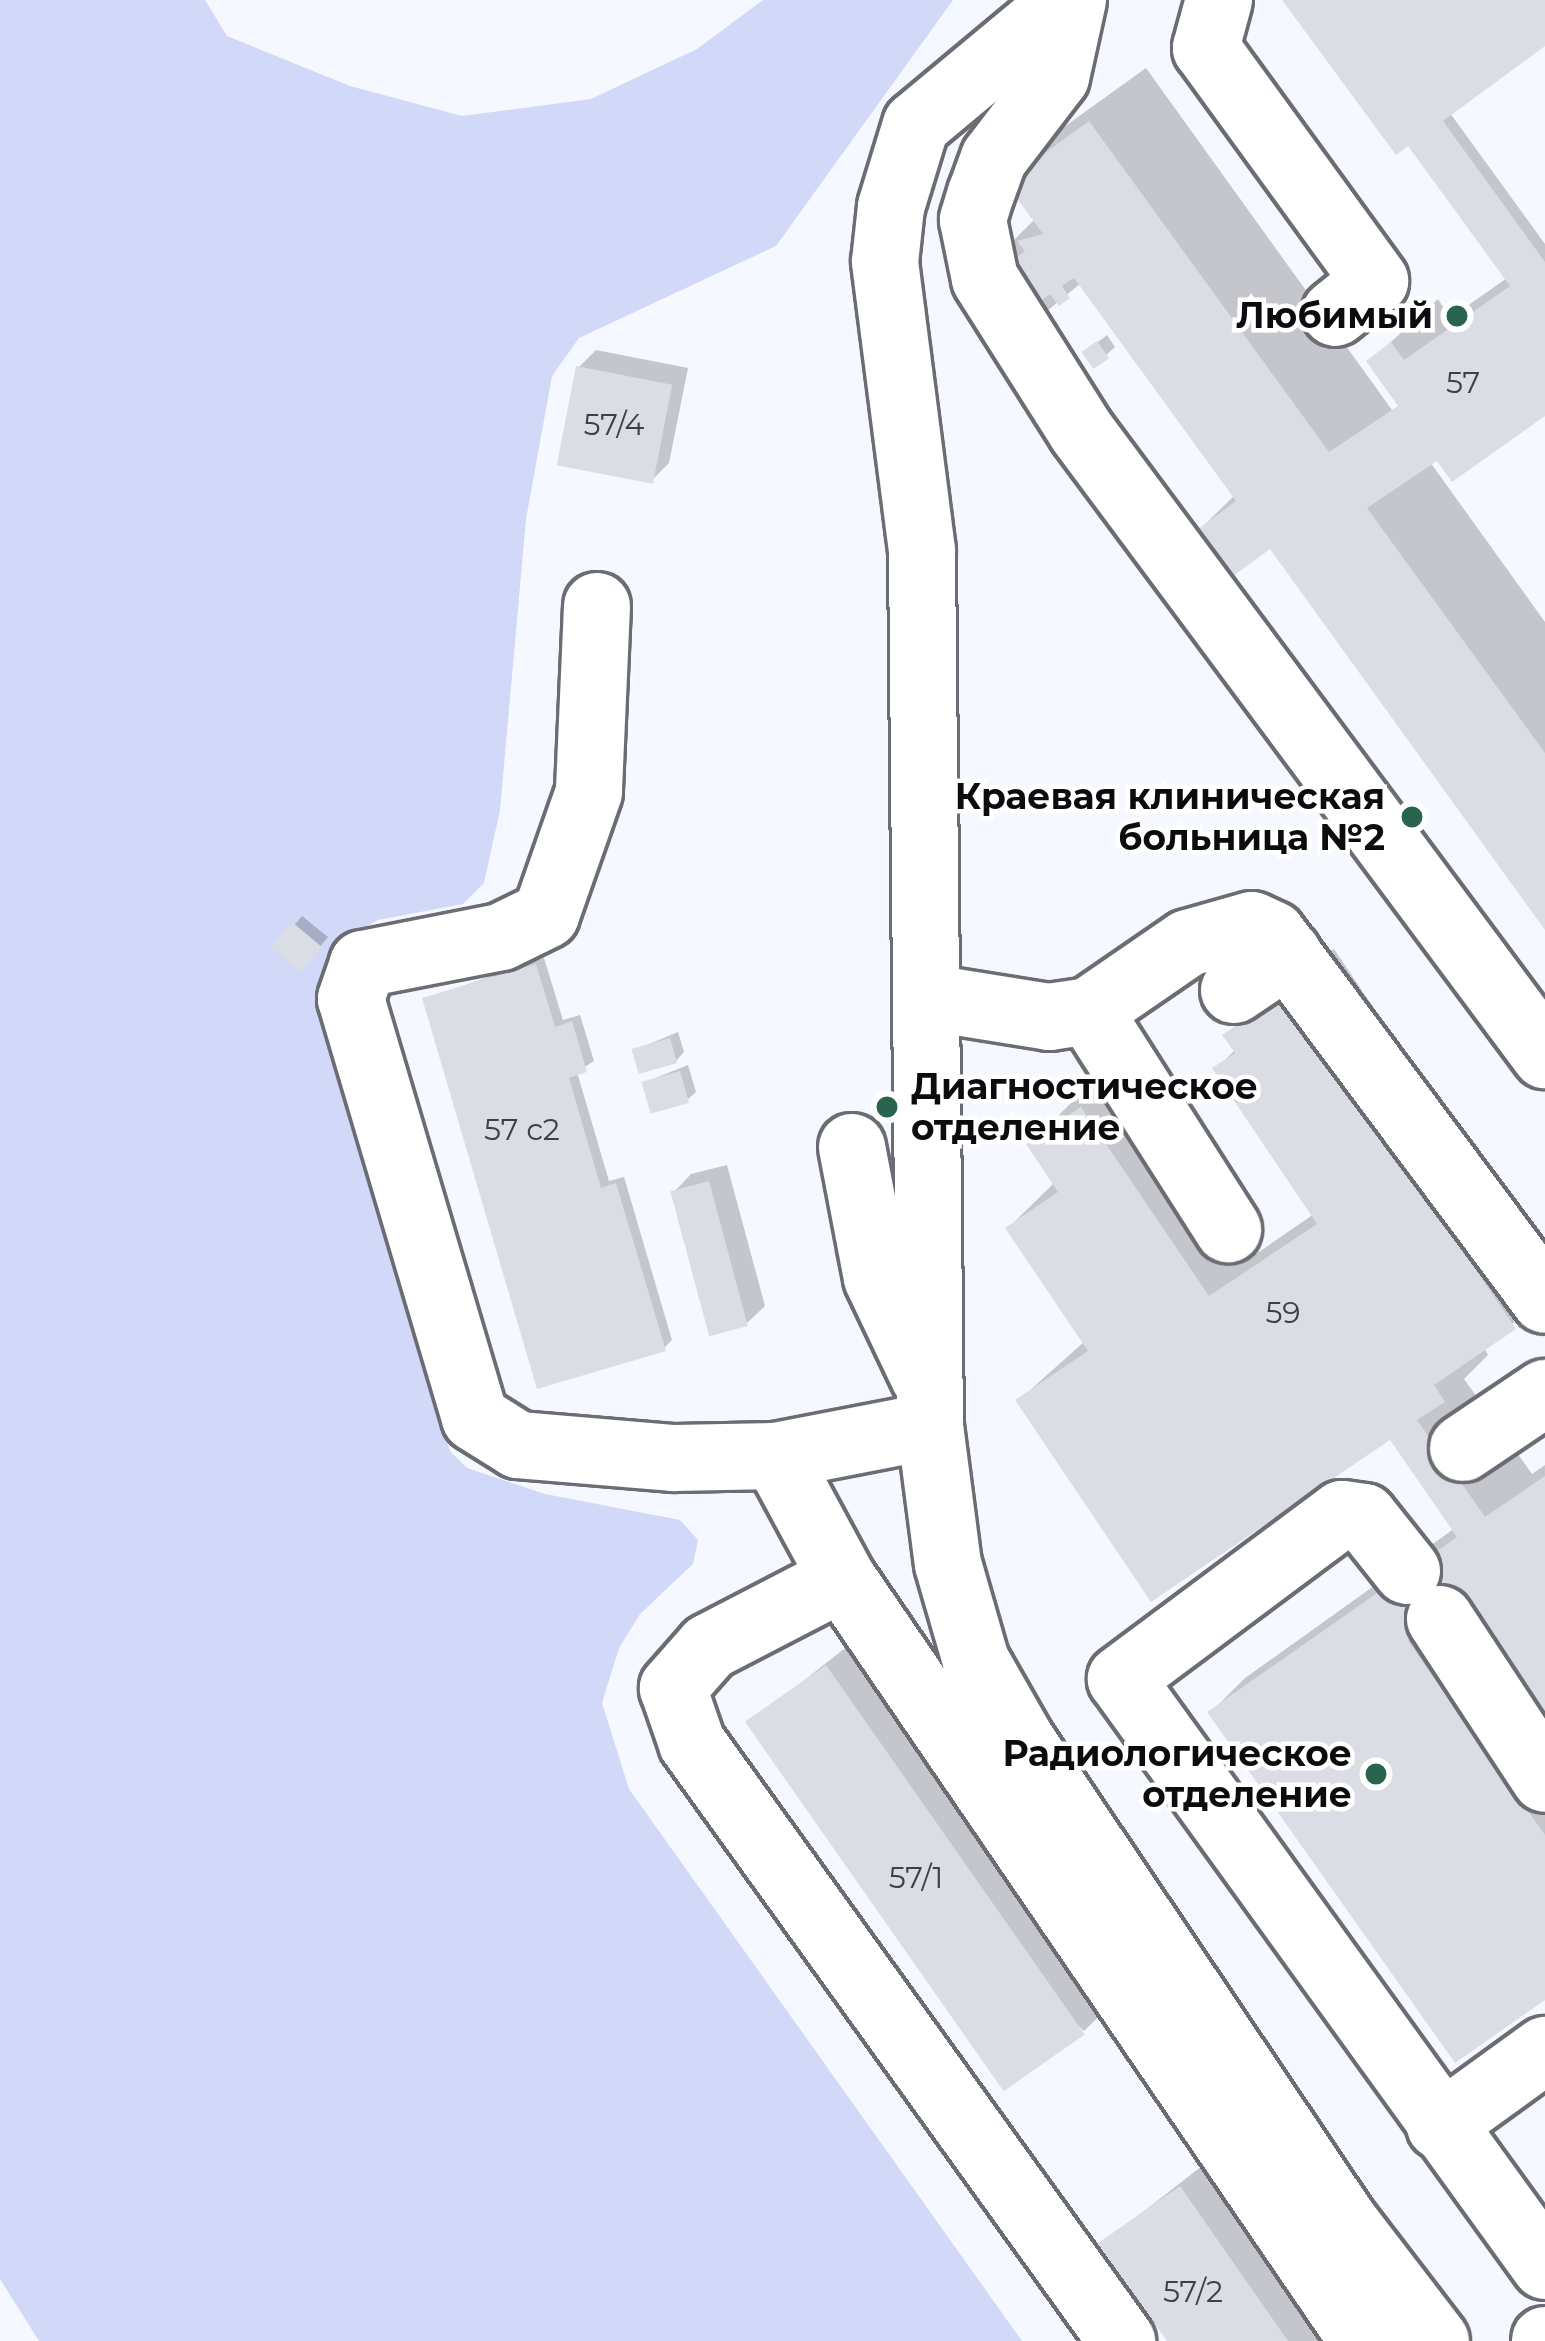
<!DOCTYPE html>
<meta charset="utf-8">
<style>
body{margin:0}
#map{position:relative;width:1545px;height:2341px;overflow:hidden;background:#f6f8ff;font-family:Montserrat,sans-serif}
div>[style]{position:absolute}
.green>*{inset:0;background:#d2d8f7}
.shadow>*{inset:0;background:#0003}
.building>*{inset:0;background:#dbdde5;transform-origin:0 0}
.roads{filter:drop-shadow(3px 0 #6b6c74) drop-shadow(-3px 0 #6b6c74) drop-shadow(0 3px #6b6c74) drop-shadow(0 -3px #6b6c74)}
.minor>*{height:66px;margin:-33px;padding:0 33px;transform-origin:33px;border-radius:33px;background:#fff}
.dots>*{width:33px;height:33px;translate:-50% -50%;box-sizing:border-box;border:6px solid #fff;border-radius:50%}
span{translate:-50% -50%;white-space:nowrap;text-align:center;line-height:1.15;-webkit-text-stroke:9px #fff;paint-order:stroke}
.number-label{font-size:30px;color:#404044}
.number-label span{-webkit-text-stroke-width:0}
.poi-label{font-size:36px;color:#0c0c0f;font-weight:700}
.right{translate:-100% -50%;text-align:right}
.left{translate:0 -50%;text-align:left}
</style>
<div id="map">
<div class="green">
<div style="clip-path:polygon(0 0,205px 0,227px 36px,350px 86px,462px 116px,591px 99px,697px 49px,763px 0,953px 0,776px 246px,579px 338px,552px 376px,526px 519px,500px 810px,484px 883px,463px 904px,378px 920px,344px 939px,325px 1021px,450px 1451px,467px 1468px,545px 1494px,680px 1520px,698px 1540px,693px 1564px,640px 1614px,619px 1648px,602px 1703px,629px 1789px,1022px 2341px,39px 2341px,0 2279px)"></div>
</div>
<div class="shadow">
<div style="clip-path:polygon(1286px 0,1545px 0,1545px 43px,1450px 113px,1545px 244px,1545px 413px,1430px 462px,1545px 622px,1545px 924px,1271px 545px,1194px 535px,1235px 495px,1081px 283px,1036px 320px,993px 261px,1036px 218px,1009px 182px,1064px 127px,1146px 68px,1392px 410px,1400px 405px,1370px 361px,1438px 299px,1450px 318px,1507px 278px,1409px 142px)"></div>
<div style="clip-path:polygon(1107px 335px,1115px 347px,1095px 365px,1094px 345px)"></div>
<div style="clip-path:polygon(596px 350px,688px 368px,669px 463px,651px 481px,579px 367px)"></div>
<div style="clip-path:polygon(302px 916px,328px 937px,308px 961px,275px 948px)"></div>
<div style="clip-path:polygon(1334px 949px,1545px 1261px,1545px 1296px,1484px 1347px,1488px 1355px,1464px 1379px,1532px 1474px,1545px 1465px,1545px 1996px,1211px 1712px,1245px 1678px,1455px 1528px,1391px 1436px,1019px 1400px,1085px 1341px,1008px 1228px,1055px 1182px,1030px 1144px,1075px 1099px,1127px 1064px,1256px 1254px,1314px 1214px,1216px 1069px,1236px 1049px,1226px 1035px,1271px 990px)"></div>
<div style="clip-path:polygon(544px 958px,563px 1020px,580px 1015px,594px 1061px,577px 1072px,609px 1181px,624px 1177px,672px 1340px,664px 1348px,425px 999px)"></div>
<div style="clip-path:polygon(678px 1032px,684px 1052px,676px 1061px,635px 1050px)"></div>
<div style="clip-path:polygon(688px 1065px,696px 1092px,687px 1100px,645px 1082px)"></div>
<div style="clip-path:polygon(727px 1165px,765px 1306px,747px 1323px,674px 1192px,691px 1174px)"></div>
<div style="clip-path:polygon(842px 1243px,857px 1268px,839px 1272px,834px 1251px)"></div>
<div style="clip-path:polygon(854px 1641px,1111px 2005px,1084px 2031px,750px 1723px)"></div>
<div style="clip-path:polygon(1207px 2162px,1332px 2341px,1170px 2341px,1102px 2244px)"></div>
</div>
<div class="building">
<div style="clip-path:polygon(1282px 0,1545px 0,1545px 46px,1443px 121px,1545px 262px,1545px 416px,1452px 482px,1437px 461px,1367px 508px,1545px 753px,1545px 930px,1270px 549px,1225px 582px,1190px 535px,1236px 501px,1074px 278px,1062px 286px,1070px 298px,1059px 306px,1050px 294px,1039px 303px,1049px 315px,1036px 324px,1011px 262px,1025px 251px,1017px 241px,1043px 234px,1005px 182px,1089px 121px,1329px 452px,1398px 406px,1366px 361px,1391px 342px,1404px 360px,1510px 286px,1408px 146px,1396px 155px)"></div>
<div style="left:1097px;top:341px;width:21px;height:19px;rotate:55deg"></div>
<div style="left:576px;top:366px;width:98px;height:101px;rotate:11deg"></div>
<div style="left:292px;top:922px;width:39px;height:33px;rotate:40deg"></div>
<div style="clip-path:polygon(536px 964px,555px 1027px,572px 1021px,587px 1072px,569px 1078px,601px 1188px,616px 1183px,666px 1351px,537px 1389px,422px 998px)"></div>
<div style="clip-path:polygon(1287px 992px,1516px 1329px,1434px 1385px,1445px 1402px,1417px 1420px,1485px 1517px,1545px 1476px,1545px 1724px,1463px 1603px,1408px 1641px,1545px 1835px,1545px 2000px,1455px 2063px,1207px 1712px,1457px 1537px,1390px 1440px,1151px 1602px,1015px 1400px,1088px 1351px,1005px 1228px,1058px 1192px,1026px 1144px,1081px 1107px,1209px 1296px,1317px 1224px,1212px 1068px,1235px 1053px,1222px 1035px)"></div>
<div style="left:670px;top:1038px;width:26px;height:40px;rotate:74deg"></div>
<div style="left:680px;top:1071px;width:33px;height:40px;rotate:74deg"></div>
<div style="left:709px;top:1181px;width:150px;height:40px;rotate:75deg"></div>
<div style="left:826px;top:1665px;width:451px;height:99px;rotate:55deg"></div>
<div style="clip-path:polygon(1180px 2186px,1288px 2341px,1167px 2341px,1098px 2243px)"></div>
</div>
<div class="roads">
<div class="minor">
<div style="left:1066px;top:0;width:195px;rotate:140.2deg"></div>
<div style="left:916px;top:125px;width:86px;rotate:107deg"></div>
<div style="left:891px;top:207px;width:55px;rotate:96.2deg"></div>
<div style="left:885px;top:262px;width:290px;rotate:82.7deg"></div>
<div style="left:922px;top:550px;width:876px;rotate:89.48deg"></div>
<div style="left:930px;top:1426px;width:139px;rotate:82.6deg"></div>
<div style="left:948px;top:1564px;width:101px;rotate:73.9deg"></div>
<div style="left:976px;top:1661px;width:91px;rotate:60.3deg"></div>
<div style="left:1021px;top:1740px;width:579px;rotate:56.12deg"></div>
<div style="left:1344px;top:2221px;width:151px;rotate:52.5deg"></div>
<div style="left:1073px;top:0;width:79px;rotate:102.4deg"></div>
<div style="left:1056px;top:77px;width:102px;rotate:127.4deg"></div>
<div style="left:994px;top:158px;width:37px;rotate:110deg"></div>
<div style="left:981px;top:193px;width:28px;rotate:107deg"></div>
<div style="left:973px;top:220px;width:60px;rotate:78.5deg"></div>
<div style="left:985px;top:279px;width:180px;rotate:57.7deg"></div>
<div style="left:1081px;top:431px;width:778px;rotate:53.37deg"></div>
<div style="left:1219px;top:0;width:50px;rotate:105.2deg"></div>
<div style="left:1206px;top:48px;width:288px;rotate:54deg"></div>
<div style="left:1375px;top:281px;width:51px;rotate:141.3deg"></div>
<div style="left:597px;top:606px;width:186px;rotate:92.5deg"></div>
<div style="left:589px;top:792px;width:130px;rotate:109.3deg"></div>
<div style="left:546px;top:915px;width:50px;rotate:153.9deg"></div>
<div style="left:501px;top:937px;width:141px;rotate:168.9deg"></div>
<div style="left:363px;top:964px;width:37px;rotate:109deg"></div>
<div style="left:351px;top:999px;width:437px;rotate:73.5deg"></div>
<div style="left:475px;top:1418px;width:51px;rotate:32.1deg"></div>
<div style="left:518px;top:1445px;width:157px;rotate:4.8deg"></div>
<div style="left:674px;top:1458px;width:102px;rotate:-1.1deg"></div>
<div style="left:776px;top:1456px;width:157px;rotate:-11deg"></div>
<div style="left:1234px;top:990px;width:65px;rotate:-33.7deg"></div>
<div style="left:931px;top:998px;width:120px;rotate:9.1deg"></div>
<div style="left:1049px;top:1017px;width:40px;rotate:-8.5deg"></div>
<div style="left:1089px;top:1011px;width:120px;rotate:-34.5deg"></div>
<div style="left:1188px;top:943px;width:66px;rotate:-15.7deg"></div>
<div style="left:1252px;top:925px;width:23px;rotate:25deg"></div>
<div style="left:1273px;top:935px;width:455px;rotate:53.3deg"></div>
<div style="left:1089px;top:1011px;width:259px;rotate:57.5deg"></div>
<div style="left:852px;top:1147px;width:133px;rotate:79.2deg"></div>
<div style="left:877px;top:1278px;width:110px;rotate:64.6deg"></div>
<div style="left:1463px;top:1448px;width:99px;rotate:-33.9deg"></div>
<div style="left:776px;top:1456px;width:139px;rotate:61.6deg"></div>
<div style="left:842px;top:1578px;width:924px;rotate:55.67deg"></div>
<div style="left:1407px;top:1571px;width:69px;rotate:-128.5deg"></div>
<div style="left:1364px;top:1517px;width:22px;rotate:-172deg"></div>
<div style="left:1342px;top:1514px;width:276px;rotate:143.3deg"></div>
<div style="left:1121px;top:1679px;width:724px;rotate:54.16deg"></div>
<div style="left:842px;top:1578px;width:150px;rotate:152.6deg"></div>
<div style="left:709px;top:1647px;width:55px;rotate:131.3deg"></div>
<div style="left:673px;top:1688px;width:58px;rotate:70.9deg"></div>
<div style="left:692px;top:1743px;width:737px;rotate:54.28deg"></div>
<div style="left:1440px;top:1619px;width:191px;rotate:56.7deg"></div>
<div style="left:1440px;top:2126px;width:130px;rotate:-35.9deg"></div>
<div style="left:1545px;top:2341px;width:1px;rotate:-90deg"></div>
</div>
</div>
<div class="dots">
<div style="left:1457px;top:316px;background:#29644e"></div>
<div style="left:1412px;top:817px;background:#29644e"></div>
<div style="left:887px;top:1107px;background:#29644e"></div>
<div style="left:1376px;top:1774px;background:#29644e"></div>
</div>
<div class="number-label">
<span style="left:1463px;top:383px">57</span>
<span style="left:614px;top:425px">57/4</span>
<span style="left:522px;top:1130px">57 с2</span>
<span style="left:1283px;top:1313px">59</span>
<span style="left:916px;top:1878px">57/1</span>
<span style="left:1193px;top:2292px">57/2</span>
</div>
<div class="poi-label">
<span class="right" style="left:1433px;top:316px">Любимый</span>
<span class="right" style="left:1385px;top:817px">Краевая клиническая<br>больница №2</span>
<span class="left" style="left:911px;top:1107px">Диагностическое<br>отделение</span>
<span class="right" style="left:1352px;top:1774px">Радиологическое<br>отделение</span>
</div>
</div>
